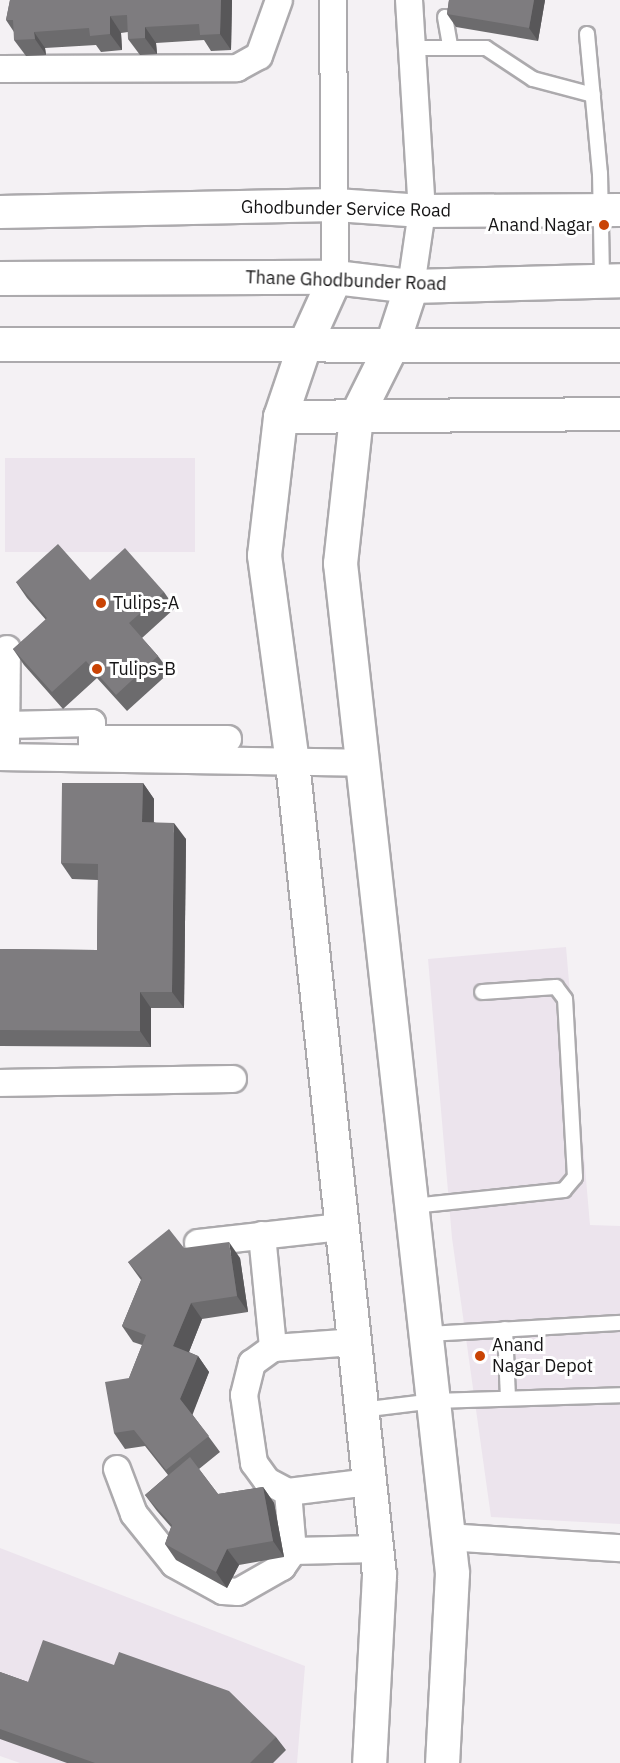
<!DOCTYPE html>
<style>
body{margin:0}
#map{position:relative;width:620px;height:1763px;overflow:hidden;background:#f4f1f4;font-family:"IBM Plex Sans",sans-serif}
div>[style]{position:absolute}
.built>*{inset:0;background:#ece4ed;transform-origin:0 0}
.roads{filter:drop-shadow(2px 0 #acaaad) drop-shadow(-2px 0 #acaaad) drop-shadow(0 2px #acaaad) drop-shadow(0 -2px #acaaad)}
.service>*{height:14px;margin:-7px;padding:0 7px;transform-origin:7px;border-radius:7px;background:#fff}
.minor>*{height:26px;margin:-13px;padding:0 13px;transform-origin:13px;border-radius:13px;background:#fff}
.tertiary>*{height:32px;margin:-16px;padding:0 16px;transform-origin:16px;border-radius:16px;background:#fff}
.secondary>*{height:33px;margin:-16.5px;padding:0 16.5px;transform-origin:16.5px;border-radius:16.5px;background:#fff}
.primary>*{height:33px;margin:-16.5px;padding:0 16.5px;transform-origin:16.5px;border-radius:16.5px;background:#fff}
.wall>*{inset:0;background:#6c6b6d}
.shaded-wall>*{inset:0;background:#585759}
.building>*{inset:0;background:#7e7c7f}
.dots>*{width:16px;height:16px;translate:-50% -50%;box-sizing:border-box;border:3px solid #fff;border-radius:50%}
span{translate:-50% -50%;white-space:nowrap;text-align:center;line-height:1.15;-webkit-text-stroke:6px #fff;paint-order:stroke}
.street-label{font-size:18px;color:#161516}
.poi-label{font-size:18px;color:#161516}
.right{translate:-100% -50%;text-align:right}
.left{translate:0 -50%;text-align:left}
</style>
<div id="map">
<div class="built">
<div style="left:5px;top:458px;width:190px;height:94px"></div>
<div style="clip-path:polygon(566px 947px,590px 1225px,620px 1226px,620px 1524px,491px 1517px,452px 1238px,428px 959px)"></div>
<div style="clip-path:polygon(0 1548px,305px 1666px,297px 1763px,20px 1763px,0 1756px)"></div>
</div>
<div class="roads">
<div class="service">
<div style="left:445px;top:17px;width:28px;rotate:80deg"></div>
<div style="left:587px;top:34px;width:140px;rotate:84.7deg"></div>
<div style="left:600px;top:173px;width:108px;rotate:88.9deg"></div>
<div style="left:412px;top:48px;width:74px"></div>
<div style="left:486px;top:48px;width:56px;rotate:33.4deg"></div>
<div style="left:533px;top:79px;width:62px;rotate:14.9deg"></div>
<div style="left:413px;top:1206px;width:152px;rotate:-6deg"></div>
<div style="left:564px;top:1190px;width:17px;rotate:-50deg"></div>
<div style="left:575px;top:1177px;width:178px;rotate:-93.2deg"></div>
<div style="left:565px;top:999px;width:15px;rotate:-127deg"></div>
<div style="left:556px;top:987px;width:74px;rotate:176.1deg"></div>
<div style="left:505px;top:1329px;width:69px;rotate:87.5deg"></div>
<div style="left:427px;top:1334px;width:193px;rotate:-3.3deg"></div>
<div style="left:361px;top:1410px;width:74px;rotate:-7deg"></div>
<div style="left:434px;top:1401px;width:186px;rotate:-1.8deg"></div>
</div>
<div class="minor">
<div style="left:333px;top:0;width:277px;rotate:89.6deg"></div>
<div style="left:409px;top:0;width:211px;rotate:86.5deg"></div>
<div style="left:422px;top:211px;width:76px;rotate:98.3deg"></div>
<div style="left:0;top:69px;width:237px;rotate:-0.2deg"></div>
<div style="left:237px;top:68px;width:25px;rotate:-29deg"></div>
<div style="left:259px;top:56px;width:59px;rotate:-70.3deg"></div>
<div style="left:6px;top:725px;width:86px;rotate:-1.3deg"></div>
<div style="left:92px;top:723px;width:27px;rotate:90deg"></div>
<div style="left:92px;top:739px;width:136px"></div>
<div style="left:6px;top:742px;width:93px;rotate:-89.4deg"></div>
<div style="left:0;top:757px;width:364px;rotate:0.9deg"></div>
<div style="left:0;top:1083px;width:233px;rotate:-1deg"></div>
<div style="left:262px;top:1235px;width:114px;rotate:84.4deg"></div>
<div style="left:273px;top:1348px;width:26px;rotate:144deg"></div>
<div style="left:252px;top:1363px;width:33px;rotate:104deg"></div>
<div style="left:244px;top:1395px;width:69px;rotate:81.6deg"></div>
<div style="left:254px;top:1463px;width:22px;rotate:54deg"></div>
<div style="left:267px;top:1481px;width:24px;rotate:28deg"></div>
<div style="left:288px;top:1492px;width:59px;rotate:85.2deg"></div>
<div style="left:198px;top:1243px;width:144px;rotate:-6.4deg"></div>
<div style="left:273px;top:1348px;width:81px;rotate:-4.2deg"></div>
<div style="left:117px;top:1469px;width:48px;rotate:69.3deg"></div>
<div style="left:134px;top:1514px;width:64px;rotate:51.3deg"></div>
<div style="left:174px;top:1564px;width:56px;rotate:28.9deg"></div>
<div style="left:223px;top:1591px;width:15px;rotate:4deg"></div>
<div style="left:238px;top:1592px;width:51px;rotate:-29.6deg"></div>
<div style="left:282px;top:1567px;width:19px;rotate:-55deg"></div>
<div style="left:293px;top:1551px;width:83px;rotate:-1.4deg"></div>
<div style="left:288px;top:1492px;width:83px;rotate:-7deg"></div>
<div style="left:448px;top:1537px;width:172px;rotate:3.7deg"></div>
</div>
<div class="tertiary">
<div style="left:0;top:212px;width:336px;rotate:-1.2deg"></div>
<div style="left:336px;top:205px;width:86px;rotate:4deg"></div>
<div style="left:422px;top:211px;width:198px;rotate:-0.3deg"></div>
<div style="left:280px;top:417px;width:340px;rotate:-0.5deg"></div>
</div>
<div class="secondary">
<div style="left:335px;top:277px;width:72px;rotate:114.4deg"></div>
<div style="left:305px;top:343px;width:78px;rotate:108.7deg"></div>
<div style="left:280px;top:417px;width:139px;rotate:96.6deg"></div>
<div style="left:264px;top:555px;width:209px;rotate:82.3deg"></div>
<div style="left:292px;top:762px;width:818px;rotate:83.89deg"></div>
<div style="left:379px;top:1575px;width:188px;rotate:93deg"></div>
<div style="left:411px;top:286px;width:61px;rotate:108.1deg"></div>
<div style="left:392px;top:344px;width:80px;rotate:116.6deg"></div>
<div style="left:356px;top:416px;width:148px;rotate:96.2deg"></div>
<div style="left:340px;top:563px;width:1016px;rotate:83.67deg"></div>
<div style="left:452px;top:1573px;width:190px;rotate:93deg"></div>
</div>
<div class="primary">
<div style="left:0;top:278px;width:335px;rotate:-0.2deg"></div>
<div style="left:335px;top:277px;width:77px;rotate:6.8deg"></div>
<div style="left:411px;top:286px;width:209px;rotate:-1.6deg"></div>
<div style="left:0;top:344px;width:620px;rotate:0.09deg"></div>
</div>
</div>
<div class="wall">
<div style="clip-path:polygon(10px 0,232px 0,231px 50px,211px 51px,204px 40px,156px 43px,157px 54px,140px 55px,128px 39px,128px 32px,121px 33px,122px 50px,101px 52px,96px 45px,45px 48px,46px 55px,26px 56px,14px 40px,14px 32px,6px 20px)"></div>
<div style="clip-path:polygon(449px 0,545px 0,538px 41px,456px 27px,447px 14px)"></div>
<div style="clip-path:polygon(90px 580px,164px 592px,175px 608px,142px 638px,158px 656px,170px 672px,127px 711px,97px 678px,63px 709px,24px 665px,13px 649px,46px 620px,27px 598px,16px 582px)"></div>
<div style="clip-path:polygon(143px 783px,154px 799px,154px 822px,186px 839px,184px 1008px,151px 1008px,151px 1047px,0 1046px,0 949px,97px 950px,98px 880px,72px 879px,61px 863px)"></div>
<div style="clip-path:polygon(184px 1248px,240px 1258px,248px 1312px,202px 1319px,189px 1352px,198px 1356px,209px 1372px,192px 1414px,220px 1452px,199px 1469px,218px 1494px,263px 1487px,274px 1503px,284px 1557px,239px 1565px,227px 1588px,176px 1560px,165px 1544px,171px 1527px,157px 1511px,145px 1495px,168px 1475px,145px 1446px,125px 1449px,114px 1433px,129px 1378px,142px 1345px,133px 1342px,122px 1326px,141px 1280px,128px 1262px)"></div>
<div style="clip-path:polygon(0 1672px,28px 1682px,276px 1737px,286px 1750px,273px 1763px,67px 1763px,0 1739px)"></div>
</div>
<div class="shaded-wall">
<div style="clip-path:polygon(221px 0,232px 0,231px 50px,220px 34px)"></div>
<div style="clip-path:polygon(534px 0,545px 0,538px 41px,529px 28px)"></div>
<div style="clip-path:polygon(110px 16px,121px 33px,122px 50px,110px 34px)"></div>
<div style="clip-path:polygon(145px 27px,156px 43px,157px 54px,145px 38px)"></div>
<div style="clip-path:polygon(34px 32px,45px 48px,46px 55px,35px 39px)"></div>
<div style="clip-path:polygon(143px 783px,154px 799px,153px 838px,142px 822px)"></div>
<div style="clip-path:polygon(174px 823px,186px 839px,184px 1008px,172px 992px)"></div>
<div style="clip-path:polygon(140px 992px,151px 1008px,151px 1047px,140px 1031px)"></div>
<div style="clip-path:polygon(229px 1242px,240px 1258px,248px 1312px,237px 1296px)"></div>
<div style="clip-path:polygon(191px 1303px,202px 1319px,185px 1362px,173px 1346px)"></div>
<div style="clip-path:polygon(198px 1356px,209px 1372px,192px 1416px,180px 1399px)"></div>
<div style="clip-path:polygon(263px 1487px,274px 1503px,284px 1557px,273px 1541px)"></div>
<div style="clip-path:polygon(227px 1549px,239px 1565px,227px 1588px,216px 1572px)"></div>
</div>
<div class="building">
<div style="clip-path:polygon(10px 0,221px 0,220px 34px,200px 35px,199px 24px,145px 27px,145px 38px,128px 39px,127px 15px,110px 16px,110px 34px,90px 36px,89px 28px,34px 32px,35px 39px,14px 40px,13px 20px,6px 20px)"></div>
<div style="clip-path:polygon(449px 0,534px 0,529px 28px,447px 14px)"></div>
<div style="clip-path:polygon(58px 544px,90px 580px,125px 548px,164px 592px,129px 623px,158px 656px,116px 695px,86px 661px,52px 692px,13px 649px,47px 618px,16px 582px)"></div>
<div style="clip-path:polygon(62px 783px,143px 783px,142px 822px,174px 823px,172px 992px,140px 992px,140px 1031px,0 1030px,0 949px,97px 950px,98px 864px,61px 863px)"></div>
<div style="clip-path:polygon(169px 1229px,184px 1248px,229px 1242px,237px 1296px,191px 1303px,173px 1346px,198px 1356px,180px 1399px,209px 1436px,166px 1470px,134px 1430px,114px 1433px,105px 1382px,129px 1378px,146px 1335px,122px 1326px,142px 1278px,128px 1262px)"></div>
<div style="clip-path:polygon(190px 1457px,218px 1494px,263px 1487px,273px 1541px,227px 1549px,216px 1572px,165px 1544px,172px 1525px,145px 1495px)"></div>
<div style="clip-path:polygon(43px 1640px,114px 1665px,119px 1652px,229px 1691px,276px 1737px,250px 1763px,95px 1763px,0 1729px,0 1672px,28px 1682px)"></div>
</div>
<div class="dots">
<div style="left:604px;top:225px;background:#c94304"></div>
<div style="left:101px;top:603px;background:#c94304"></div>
<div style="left:97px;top:669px;background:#c94304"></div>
<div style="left:480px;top:1356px;background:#c94304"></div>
</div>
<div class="street-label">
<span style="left:346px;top:209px;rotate:1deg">Ghodbunder Service Road</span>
<span style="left:346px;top:281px;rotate:2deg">Thane Ghodbunder Road</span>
</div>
<div class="poi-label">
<span class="right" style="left:592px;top:225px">Anand Nagar</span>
<span class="left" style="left:113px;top:603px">Tulips-A</span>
<span class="left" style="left:109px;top:669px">Tulips-B</span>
<span class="left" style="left:492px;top:1356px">Anand<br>Nagar Depot</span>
</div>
</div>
